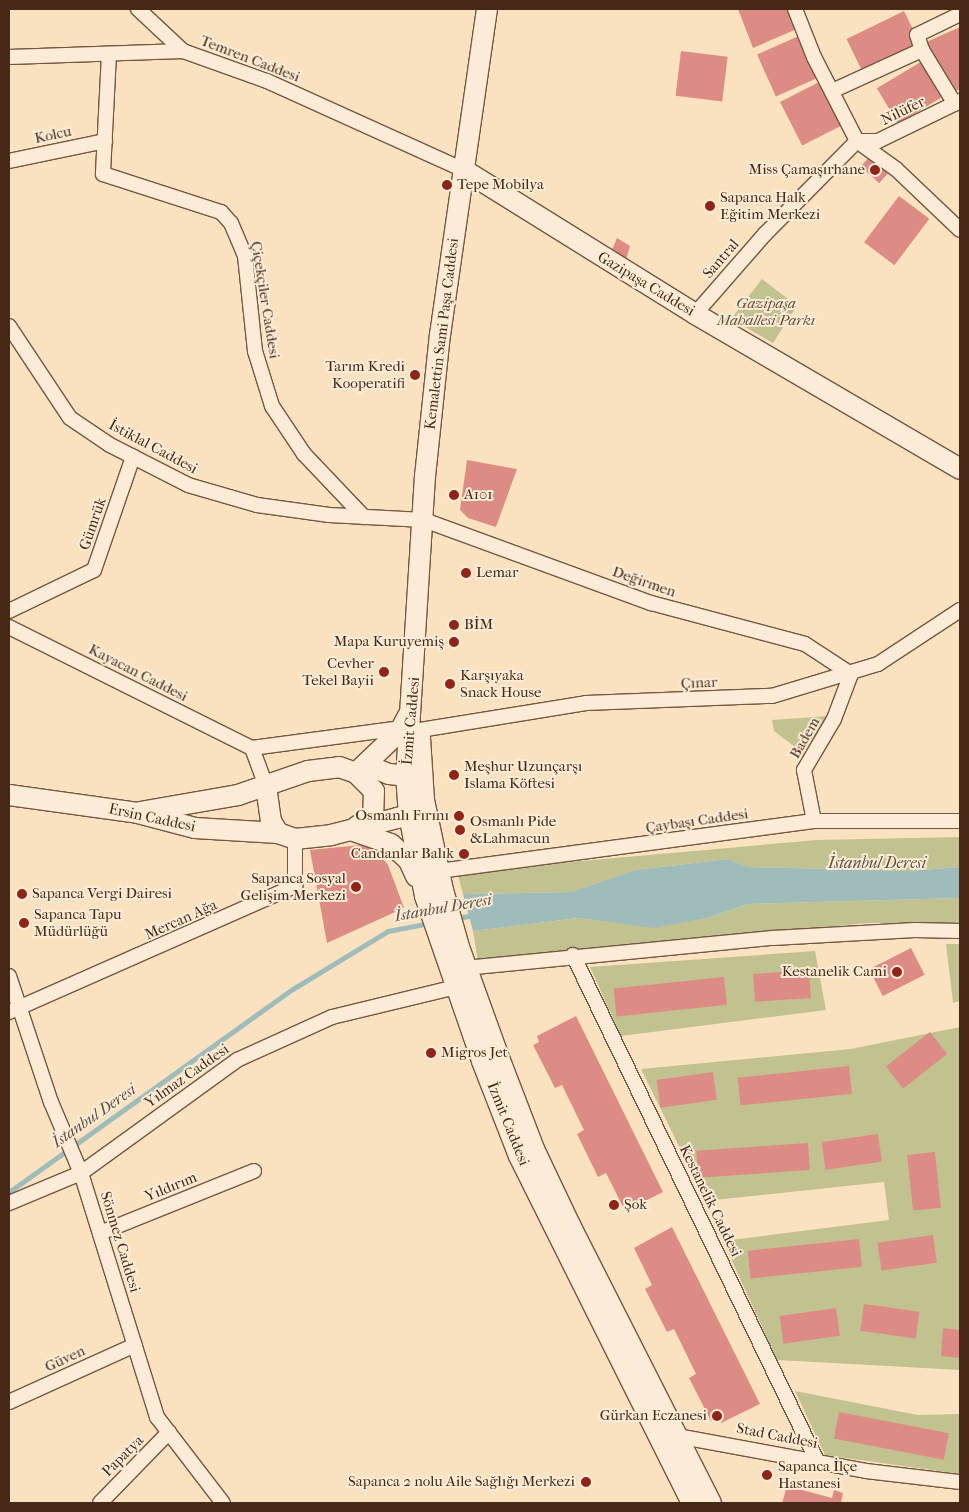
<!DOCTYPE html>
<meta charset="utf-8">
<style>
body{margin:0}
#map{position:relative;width:969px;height:1512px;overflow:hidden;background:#fae2c1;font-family:"IM FELL French Canon",serif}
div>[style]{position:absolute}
.green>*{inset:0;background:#c2c290}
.water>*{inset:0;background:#a0bcba}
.stream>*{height:4.5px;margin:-2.25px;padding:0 2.25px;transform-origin:2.25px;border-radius:2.25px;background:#a0bcba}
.building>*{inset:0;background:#dc8c85;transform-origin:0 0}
.roads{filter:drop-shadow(1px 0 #745742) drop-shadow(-1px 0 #745742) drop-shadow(0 1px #745742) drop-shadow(0 -1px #745742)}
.street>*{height:14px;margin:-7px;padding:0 7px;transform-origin:7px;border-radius:7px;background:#fcecd7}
.secondary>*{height:20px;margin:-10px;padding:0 10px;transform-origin:10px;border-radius:10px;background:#fcecd7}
.dots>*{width:14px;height:14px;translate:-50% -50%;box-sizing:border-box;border:2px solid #fcecd7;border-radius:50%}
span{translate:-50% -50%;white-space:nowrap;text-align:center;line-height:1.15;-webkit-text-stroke:4px #fcecd7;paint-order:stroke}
.street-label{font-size:15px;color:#472918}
.poi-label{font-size:15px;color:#472918}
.right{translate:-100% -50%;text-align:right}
.left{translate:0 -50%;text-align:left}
.park-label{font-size:15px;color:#664f36;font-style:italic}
.water-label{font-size:16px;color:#5d4e40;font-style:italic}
.frame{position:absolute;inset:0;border:10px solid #472918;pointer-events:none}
</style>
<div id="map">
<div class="green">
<div style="clip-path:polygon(762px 279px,797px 306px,773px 343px,731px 319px)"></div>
<div style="clip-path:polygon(828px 716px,803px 753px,774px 731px,772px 720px)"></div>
<div style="clip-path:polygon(960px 837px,960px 867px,908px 871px,747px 867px,728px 859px,635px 870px,571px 892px,463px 894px,457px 872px,816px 840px)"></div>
<div style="clip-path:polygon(960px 898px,960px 924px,868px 923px,478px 962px,473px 931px,579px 918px,652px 927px,708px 918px,748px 904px)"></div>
<div style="clip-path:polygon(946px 944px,960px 944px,960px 1001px,953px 1003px)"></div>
<div style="clip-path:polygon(815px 951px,826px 1010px,621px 1036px,590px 967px)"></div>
<div style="clip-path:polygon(960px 1027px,960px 1370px,777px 1360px,723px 1241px,889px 1220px,884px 1182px,706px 1201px,641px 1069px,851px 1049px)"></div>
<div style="clip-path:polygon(795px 1391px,918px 1415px,960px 1414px,960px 1474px,825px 1455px)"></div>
</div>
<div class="water">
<div style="clip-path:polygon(728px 859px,748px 867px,908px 871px,960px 867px,960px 898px,748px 904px,708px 918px,653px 928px,579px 918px,473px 931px,463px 894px,571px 892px,635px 870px)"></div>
</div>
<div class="stream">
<div style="left:457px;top:918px;width:17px;rotate:-10deg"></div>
<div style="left:9px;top:1192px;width:349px;rotate:-35.6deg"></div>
<div style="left:293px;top:989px;width:111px;rotate:-31.4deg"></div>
<div style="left:388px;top:931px;width:43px;rotate:-10.8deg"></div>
</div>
<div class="building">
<div style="clip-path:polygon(738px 9px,792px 9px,799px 28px,753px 48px)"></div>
<div style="left:904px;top:11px;width:39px;height:64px;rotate:64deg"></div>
<div style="clip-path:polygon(960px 27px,960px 89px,951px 93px,924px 43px)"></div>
<div style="left:801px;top:35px;width:46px;height:48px;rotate:66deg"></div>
<div style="left:681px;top:51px;width:47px;height:45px;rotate:7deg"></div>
<div style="left:924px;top:60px;width:41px;height:55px;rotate:59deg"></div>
<div style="left:821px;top:81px;width:49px;height:46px;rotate:63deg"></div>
<div style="left:870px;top:156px;width:25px;height:14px;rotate:42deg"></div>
<div style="left:899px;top:196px;width:38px;height:58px;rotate:37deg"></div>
<div style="clip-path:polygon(617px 238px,630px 246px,626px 260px,611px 252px)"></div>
<div style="clip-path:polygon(467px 460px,517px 469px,496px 527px,468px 518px,460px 510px)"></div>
<div style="clip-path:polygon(371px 844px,388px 865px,404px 908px,327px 943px,310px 850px)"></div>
<div style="left:911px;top:948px;width:30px;height:47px;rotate:63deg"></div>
<div style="left:809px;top:970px;width:28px;height:56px;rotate:86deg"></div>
<div style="left:724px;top:977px;width:28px;height:111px;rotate:84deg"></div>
<div style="clip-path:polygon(576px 1016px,663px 1192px,625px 1211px,606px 1173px,598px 1177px,577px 1134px,584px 1130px,581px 1124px,562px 1085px,555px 1088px,533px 1045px,539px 1042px,537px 1036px)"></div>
<div style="left:930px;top:1032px;width:28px;height:56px;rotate:52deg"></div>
<div style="left:849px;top:1066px;width:28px;height:112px;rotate:84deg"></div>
<div style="left:713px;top:1072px;width:28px;height:57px;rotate:82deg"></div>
<div style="left:878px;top:1134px;width:28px;height:57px;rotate:82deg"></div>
<div style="left:808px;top:1143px;width:27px;height:112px;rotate:86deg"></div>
<div style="left:935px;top:1152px;width:56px;height:28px;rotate:84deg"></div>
<div style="clip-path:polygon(672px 1227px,760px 1404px,721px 1423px,718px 1418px,711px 1421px,689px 1378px,696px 1374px,677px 1335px,674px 1329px,667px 1332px,645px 1289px,652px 1285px,634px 1248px)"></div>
<div style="left:933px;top:1235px;width:28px;height:56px;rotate:82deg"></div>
<div style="left:859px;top:1239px;width:28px;height:112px;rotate:84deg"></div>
<div style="left:864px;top:1304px;width:56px;height:27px;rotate:8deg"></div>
<div style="left:836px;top:1308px;width:28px;height:57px;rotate:82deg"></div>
<div style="clip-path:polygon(943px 1328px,960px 1330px,960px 1358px,941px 1356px)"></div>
<div style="left:839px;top:1412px;width:112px;height:27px;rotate:11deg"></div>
<div style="clip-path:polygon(787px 1486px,832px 1498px,834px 1490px,843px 1493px,841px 1503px,782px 1503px)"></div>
</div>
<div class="roads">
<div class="street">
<div style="left:138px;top:9px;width:62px;rotate:43deg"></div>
<div style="left:795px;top:9px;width:52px;rotate:68.4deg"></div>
<div style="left:814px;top:57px;width:94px;rotate:62.9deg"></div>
<div style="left:857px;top:141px;width:48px;rotate:35.7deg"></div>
<div style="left:896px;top:169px;width:88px;rotate:43.6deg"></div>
<div style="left:922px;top:50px;width:63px;rotate:58.6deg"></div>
<div style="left:109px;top:54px;width:120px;rotate:92.9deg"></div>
<div style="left:103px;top:174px;width:124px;rotate:17.9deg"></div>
<div style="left:221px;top:212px;width:15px;rotate:48deg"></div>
<div style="left:231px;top:223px;width:36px;rotate:67deg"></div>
<div style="left:245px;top:256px;width:96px;rotate:84deg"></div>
<div style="left:255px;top:351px;width:58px;rotate:72.8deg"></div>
<div style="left:272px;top:406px;width:58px;rotate:56.3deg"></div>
<div style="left:304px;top:454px;width:87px;rotate:46.4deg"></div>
<div style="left:9px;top:57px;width:174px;rotate:-2deg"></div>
<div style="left:183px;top:51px;width:89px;rotate:19.7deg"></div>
<div style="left:267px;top:81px;width:216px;rotate:24.3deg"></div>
<div style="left:832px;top:91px;width:99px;rotate:-24.5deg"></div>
<div style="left:922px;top:50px;width:16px;rotate:-108deg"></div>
<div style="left:917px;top:35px;width:48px;rotate:-26deg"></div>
<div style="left:857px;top:141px;width:21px"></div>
<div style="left:878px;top:141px;width:91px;rotate:-26deg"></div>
<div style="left:9px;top:161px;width:98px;rotate:-11.8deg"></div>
<div style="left:695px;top:314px;width:106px;rotate:-48.8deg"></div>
<div style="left:765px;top:234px;width:131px;rotate:-45.3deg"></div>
<div style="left:9px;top:326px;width:110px;rotate:56.5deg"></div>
<div style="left:70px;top:418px;width:48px;rotate:34deg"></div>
<div style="left:110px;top:445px;width:88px;rotate:27.1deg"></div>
<div style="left:188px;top:485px;width:72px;rotate:16.2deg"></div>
<div style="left:257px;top:505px;width:73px;rotate:7.9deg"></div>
<div style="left:329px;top:515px;width:95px;rotate:3deg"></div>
<div style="left:424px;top:520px;width:242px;rotate:20.1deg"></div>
<div style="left:651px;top:603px;width:159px;rotate:14.9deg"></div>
<div style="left:805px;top:644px;width:55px;rotate:33.1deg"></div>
<div style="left:9px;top:611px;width:94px;rotate:-25.8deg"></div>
<div style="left:94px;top:570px;width:120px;rotate:-71deg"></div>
<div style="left:9px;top:627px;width:271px;rotate:26.5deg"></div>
<div style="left:252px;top:748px;width:40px;rotate:69.8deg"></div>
<div style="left:420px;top:730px;width:168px;rotate:-9.2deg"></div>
<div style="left:586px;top:703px;width:186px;rotate:-2.2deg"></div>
<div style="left:772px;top:696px;width:111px;rotate:-16.8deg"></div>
<div style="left:878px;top:664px;width:98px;rotate:-33.4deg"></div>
<div style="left:252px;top:748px;width:151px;rotate:-7.6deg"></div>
<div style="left:814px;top:821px;width:52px;rotate:-101.1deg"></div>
<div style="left:804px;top:770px;width:59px;rotate:-59.5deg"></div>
<div style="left:834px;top:719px;width:48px;rotate:-69.3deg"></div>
<div style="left:439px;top:871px;width:378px;rotate:-7.6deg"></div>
<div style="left:814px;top:821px;width:146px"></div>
<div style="left:573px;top:955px;width:562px;rotate:64.26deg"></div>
<div style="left:465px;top:968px;width:309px;rotate:-5.6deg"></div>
<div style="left:773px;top:938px;width:142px;rotate:-3.2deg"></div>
<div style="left:915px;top:930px;width:45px;rotate:1.3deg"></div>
<div style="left:9px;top:976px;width:133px;rotate:71.6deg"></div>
<div style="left:51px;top:1102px;width:77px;rotate:67.1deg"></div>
<div style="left:81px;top:1173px;width:256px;rotate:72.7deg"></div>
<div style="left:157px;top:1417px;width:108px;rotate:52.5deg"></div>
<div style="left:9px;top:1012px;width:313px;rotate:-23.8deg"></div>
<div style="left:295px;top:886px;width:47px;rotate:-90deg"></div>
<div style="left:9px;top:1203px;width:78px;rotate:-22.6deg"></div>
<div style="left:81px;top:1173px;width:193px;rotate:-35.9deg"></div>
<div style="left:237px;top:1060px;width:104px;rotate:-24.4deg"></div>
<div style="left:332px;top:1017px;width:128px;rotate:-13.6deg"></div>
<div style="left:100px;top:1233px;width:166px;rotate:-21.9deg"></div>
<div style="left:9px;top:1402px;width:138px;rotate:-24.3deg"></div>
<div style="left:677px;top:1436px;width:192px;rotate:10.5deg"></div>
<div style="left:866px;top:1471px;width:95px;rotate:6.7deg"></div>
<div style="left:100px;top:1503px;width:99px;rotate:-45.8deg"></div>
</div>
<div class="secondary">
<div style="left:487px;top:9px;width:328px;rotate:98.2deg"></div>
<div style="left:440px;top:334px;width:143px;rotate:96deg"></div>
<div style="left:425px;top:476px;width:300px;rotate:93.6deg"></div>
<div style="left:406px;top:775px;width:40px;rotate:85.7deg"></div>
<div style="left:409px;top:815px;width:83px;rotate:78.8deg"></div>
<div style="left:425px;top:896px;width:175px;rotate:70.9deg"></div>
<div style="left:482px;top:1061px;width:102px;rotate:68.7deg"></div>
<div style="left:519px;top:1156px;width:388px;rotate:63.5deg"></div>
<div style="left:464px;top:170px;width:272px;rotate:31.9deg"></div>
<div style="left:695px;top:314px;width:307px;rotate:30.3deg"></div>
<div style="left:420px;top:738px;width:62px;rotate:86.3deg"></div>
<div style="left:424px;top:800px;width:92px;rotate:78.1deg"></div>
<div style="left:443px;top:890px;width:59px;rotate:74.3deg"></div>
<div style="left:459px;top:947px;width:115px;rotate:70.1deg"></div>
<div style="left:498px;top:1055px;width:101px;rotate:69deg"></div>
<div style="left:534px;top:1149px;width:86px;rotate:64.6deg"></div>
<div style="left:571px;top:1227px;width:309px;rotate:63.1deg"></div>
<div style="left:356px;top:773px;width:61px;rotate:-43.7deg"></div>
<div style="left:400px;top:731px;width:19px;rotate:-62deg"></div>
<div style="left:356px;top:773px;width:20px;rotate:-11deg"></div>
<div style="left:376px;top:769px;width:14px;rotate:21deg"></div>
<div style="left:389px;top:774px;width:31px;rotate:6deg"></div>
<div style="left:266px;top:786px;width:35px;rotate:82deg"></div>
<div style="left:271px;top:821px;width:14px;rotate:60deg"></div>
<div style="left:9px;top:795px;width:130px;rotate:7.9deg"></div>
<div style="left:138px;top:813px;width:59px;rotate:14.7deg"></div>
<div style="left:195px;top:828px;width:83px;rotate:3.4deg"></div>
<div style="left:278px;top:833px;width:18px;rotate:19deg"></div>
<div style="left:295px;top:839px;width:36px;rotate:-6deg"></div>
<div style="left:331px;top:835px;width:68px;rotate:-14.4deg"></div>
<div style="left:397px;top:818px;width:12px;rotate:-14deg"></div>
<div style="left:409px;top:815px;width:13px;rotate:-45deg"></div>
<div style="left:140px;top:812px;width:99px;rotate:-9.8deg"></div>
<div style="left:238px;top:795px;width:74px;rotate:-18.9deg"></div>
<div style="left:308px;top:771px;width:31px;rotate:-7deg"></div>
<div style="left:339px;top:767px;width:18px;rotate:19deg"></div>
<div style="left:356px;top:773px;width:25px;rotate:45deg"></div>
<div style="left:374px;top:791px;width:25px;rotate:92deg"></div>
<div style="left:373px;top:816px;width:20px;rotate:147deg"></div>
<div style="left:351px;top:830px;width:42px;rotate:19.3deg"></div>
<div style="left:391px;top:844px;width:25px;rotate:43deg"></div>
<div style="left:409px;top:861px;width:17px;rotate:65deg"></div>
</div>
</div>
<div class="dots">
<div style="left:875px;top:170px;background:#8f2418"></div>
<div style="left:447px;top:185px;background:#8f2418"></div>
<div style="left:710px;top:206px;background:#8f2418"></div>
<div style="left:415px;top:375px;background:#8f2418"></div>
<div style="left:454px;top:495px;background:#8f2418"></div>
<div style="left:466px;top:573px;background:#8f2418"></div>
<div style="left:454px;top:625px;background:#8f2418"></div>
<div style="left:454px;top:642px;background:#8f2418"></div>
<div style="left:384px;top:672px;background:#8f2418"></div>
<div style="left:450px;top:684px;background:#8f2418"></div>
<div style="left:454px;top:775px;background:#8f2418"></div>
<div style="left:459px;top:816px;background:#8f2418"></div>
<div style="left:460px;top:830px;background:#8f2418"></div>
<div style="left:464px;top:854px;background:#8f2418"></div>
<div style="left:356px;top:887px;background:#8f2418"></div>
<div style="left:22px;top:894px;background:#8f2418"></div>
<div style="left:24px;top:923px;background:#8f2418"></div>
<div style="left:897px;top:972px;background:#8f2418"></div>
<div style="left:431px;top:1053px;background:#8f2418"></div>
<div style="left:614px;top:1205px;background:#8f2418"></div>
<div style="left:717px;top:1416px;background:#8f2418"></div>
<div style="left:767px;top:1475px;background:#8f2418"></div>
<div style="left:586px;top:1482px;background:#8f2418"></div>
</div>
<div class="street-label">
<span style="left:250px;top:59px;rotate:21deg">Temren Caddesi</span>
<span style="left:903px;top:111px;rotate:-26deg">Nilüfer</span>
<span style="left:53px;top:135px;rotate:-12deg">Kolcu</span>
<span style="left:721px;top:259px;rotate:-49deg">Santral</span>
<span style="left:646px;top:284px;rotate:31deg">Gazipaşa Caddesi</span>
<span style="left:265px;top:300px;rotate:81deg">Çiçekçiler Caddesi</span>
<span style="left:442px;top:334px;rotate:-83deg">Kemalettin Sami Paşa Caddesi</span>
<span style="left:153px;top:447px;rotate:28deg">İstiklal Caddesi</span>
<span style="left:93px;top:524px;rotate:-71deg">Gümrük</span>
<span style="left:644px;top:582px;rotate:19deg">Değirmen</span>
<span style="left:138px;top:673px;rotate:27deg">Kayacan Caddesi</span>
<span style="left:699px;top:683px;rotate:-2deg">Çınar</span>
<span style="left:411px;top:721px;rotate:-85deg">İzmit Caddesi</span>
<span style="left:805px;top:738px;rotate:-60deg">Badem</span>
<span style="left:152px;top:818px;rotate:12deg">Ersin Caddesi</span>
<span style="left:697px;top:821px;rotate:-8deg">Çaybaşı Caddesi</span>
<span style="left:181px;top:920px;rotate:-24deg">Mercan Ağa</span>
<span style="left:187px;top:1076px;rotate:-35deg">Yılmaz Caddesi</span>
<span style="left:508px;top:1124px;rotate:68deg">İzmit Caddesi</span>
<span style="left:171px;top:1187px;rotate:-22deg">Yıldırım</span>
<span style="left:710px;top:1201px;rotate:64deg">Kestanelik Caddesi</span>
<span style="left:120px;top:1242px;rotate:73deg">Sönmez Caddesi</span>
<span style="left:65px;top:1359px;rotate:-25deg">Güven</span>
<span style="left:777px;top:1436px;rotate:11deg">Stad Caddesi</span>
<span style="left:123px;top:1456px;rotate:-45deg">Papatya</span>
</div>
<div class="poi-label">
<span class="right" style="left:865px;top:170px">Miss Çamaşırhane</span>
<span class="left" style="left:457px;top:185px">Tepe Mobilya</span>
<span class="left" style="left:720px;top:206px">Sapanca Halk<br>Eğitim Merkezi</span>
<span class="right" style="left:405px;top:375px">Tarım Kredi<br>Kooperatifi</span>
<span class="left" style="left:464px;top:495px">A101</span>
<span class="left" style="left:476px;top:573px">Lemar</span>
<span class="left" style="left:464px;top:625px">BİM</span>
<span class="right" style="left:444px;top:642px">Mapa Kuruyemiş</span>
<span class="right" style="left:374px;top:672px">Cevher<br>Tekel Bayii</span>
<span class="left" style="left:460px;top:684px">Karşıyaka<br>Snack House</span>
<span class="left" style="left:464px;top:775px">Meşhur Uzunçarşı<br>Islama Köftesi</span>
<span class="right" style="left:449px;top:816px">Osmanlı Fırını</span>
<span class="left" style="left:470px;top:830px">Osmanlı Pide<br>&amp;Lahmacun</span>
<span class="right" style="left:454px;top:854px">Candanlar Balık</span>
<span class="right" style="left:346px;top:887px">Sapanca Sosyal<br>Gelişim Merkezi</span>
<span class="left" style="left:32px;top:894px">Sapanca Vergi Dairesi</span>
<span class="left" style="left:34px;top:923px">Sapanca Tapu<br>Müdürlüğü</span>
<span class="right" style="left:887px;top:972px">Kestanelik Cami</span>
<span class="left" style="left:441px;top:1053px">Migros Jet</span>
<span class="left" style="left:624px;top:1205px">Şok</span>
<span class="right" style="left:707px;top:1416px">Gürkan Eczanesi</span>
<span class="left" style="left:778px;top:1475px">Sapanca İlçe<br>Hastanesi</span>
<span class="right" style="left:575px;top:1482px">Sapanca 2 nolu Aile Sağlığı Merkezi</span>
</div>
<div class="park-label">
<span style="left:766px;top:312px">Gazipaşa<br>Mahallesi Parkı</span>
</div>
<div class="water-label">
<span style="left:877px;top:863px">İstanbul Deresi</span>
<span style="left:443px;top:908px;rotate:-10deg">İstanbul Deresi</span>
<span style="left:94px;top:1116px;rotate:-35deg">İstanbul Deresi</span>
</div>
<div class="frame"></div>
</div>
